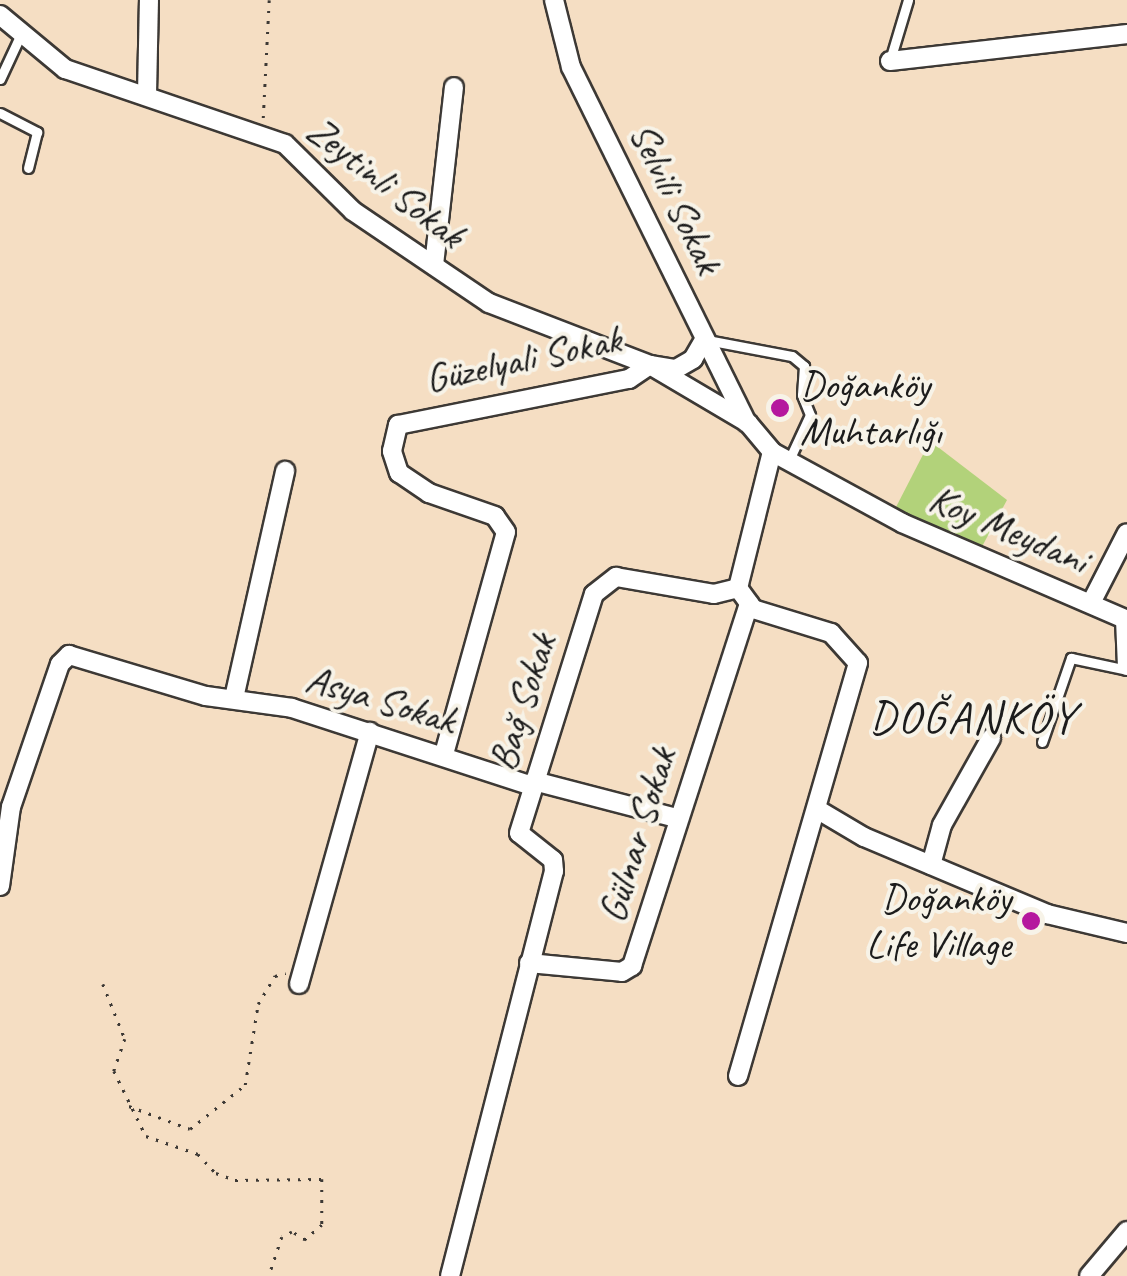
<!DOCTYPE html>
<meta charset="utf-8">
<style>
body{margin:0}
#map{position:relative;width:1127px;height:1276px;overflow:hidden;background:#f5dec3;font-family:Caveat,sans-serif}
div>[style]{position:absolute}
.green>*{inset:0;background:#b2d27a}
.path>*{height:2.5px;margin-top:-1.25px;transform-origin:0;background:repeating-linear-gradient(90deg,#3d3935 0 2.5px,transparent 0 10.5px)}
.roads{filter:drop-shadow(2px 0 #3d3935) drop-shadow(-2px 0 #3d3935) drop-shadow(0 2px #3d3935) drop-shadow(0 -2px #3d3935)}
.lane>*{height:9px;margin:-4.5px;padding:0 4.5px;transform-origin:4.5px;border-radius:4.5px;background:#fff}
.street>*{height:18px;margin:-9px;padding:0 9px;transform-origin:9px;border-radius:9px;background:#fff}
.dots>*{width:28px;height:28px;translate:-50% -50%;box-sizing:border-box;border:5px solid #f7f3e8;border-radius:50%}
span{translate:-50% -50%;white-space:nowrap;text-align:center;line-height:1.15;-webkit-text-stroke:8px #f7f3e8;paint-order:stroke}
.street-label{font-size:40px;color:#1c1c1c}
.poi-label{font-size:40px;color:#1c1c1c}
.left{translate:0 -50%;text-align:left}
.right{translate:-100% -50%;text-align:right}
.quarter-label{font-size:45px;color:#1c1c1c;letter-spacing:2.5px}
</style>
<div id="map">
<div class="green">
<div style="clip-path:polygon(930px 441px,1007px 500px,978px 554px,894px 511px)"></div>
</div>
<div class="path">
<div style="left:263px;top:118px;width:118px;rotate:-87.1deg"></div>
<div style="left:103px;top:984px;width:59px;rotate:68.2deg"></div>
<div style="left:125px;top:1039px;width:34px;rotate:109deg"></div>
<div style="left:114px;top:1071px;width:72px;rotate:63.8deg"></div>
<div style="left:146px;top:1136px;width:55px;rotate:19.1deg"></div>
<div style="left:198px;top:1154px;width:26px;rotate:47deg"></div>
<div style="left:216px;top:1173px;width:20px;rotate:20deg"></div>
<div style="left:235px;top:1180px;width:87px;rotate:-0.7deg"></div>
<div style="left:322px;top:1179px;width:46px;rotate:90deg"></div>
<div style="left:322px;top:1225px;width:23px;rotate:139deg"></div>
<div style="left:305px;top:1240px;width:15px;rotate:-148deg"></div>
<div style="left:292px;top:1232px;width:11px;rotate:153deg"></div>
<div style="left:282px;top:1237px;width:41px;rotate:108.4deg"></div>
<div style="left:129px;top:1106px;width:65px;rotate:20.7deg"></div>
<div style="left:190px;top:1129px;width:70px;rotate:-38.7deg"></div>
<div style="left:245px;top:1085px;width:82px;rotate:-80.9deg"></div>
<div style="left:258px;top:1004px;width:33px;rotate:-59deg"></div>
<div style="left:275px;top:976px;width:11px;rotate:-15deg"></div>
</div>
<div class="roads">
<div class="lane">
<div style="left:890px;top:60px;width:63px;rotate:-73.3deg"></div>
<div style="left:0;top:79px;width:50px;rotate:-65deg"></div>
<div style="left:0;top:113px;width:42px;rotate:27.2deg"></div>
<div style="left:37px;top:132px;width:37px;rotate:104deg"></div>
<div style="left:707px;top:340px;width:86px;rotate:10.7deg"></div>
<div style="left:792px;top:356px;width:16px;rotate:40deg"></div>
<div style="left:804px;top:366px;width:29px;rotate:94deg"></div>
<div style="left:802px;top:395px;width:22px;rotate:68deg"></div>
<div style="left:810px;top:415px;width:50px;rotate:115deg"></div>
<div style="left:1042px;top:742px;width:89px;rotate:-71deg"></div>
<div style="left:1071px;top:658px;width:57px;rotate:12.1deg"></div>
</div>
<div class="street">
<div style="left:554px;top:0;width:69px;rotate:75.8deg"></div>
<div style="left:571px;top:67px;width:397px;rotate:63.7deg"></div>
<div style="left:0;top:15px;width:85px;rotate:39.7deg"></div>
<div style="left:65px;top:69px;width:232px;rotate:18.8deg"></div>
<div style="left:285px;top:144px;width:95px;rotate:44.6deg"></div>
<div style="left:353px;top:211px;width:164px;rotate:34.1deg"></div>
<div style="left:489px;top:303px;width:173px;rotate:21.1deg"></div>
<div style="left:650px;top:365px;width:114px;rotate:30.6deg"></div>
<div style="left:748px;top:423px;width:38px;rotate:50deg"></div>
<div style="left:772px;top:452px;width:148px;rotate:28.6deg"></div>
<div style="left:902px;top:523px;width:243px;rotate:23.3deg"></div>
<div style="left:1125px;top:619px;width:47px;rotate:87.6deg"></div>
<div style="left:890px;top:61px;width:239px;rotate:-6.5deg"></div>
<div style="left:147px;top:94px;width:94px;rotate:-88.8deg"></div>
<div style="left:434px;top:265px;width:179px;rotate:-83.6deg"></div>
<div style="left:738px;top:588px;width:26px;rotate:54deg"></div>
<div style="left:753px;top:609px;width:82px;rotate:17.1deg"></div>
<div style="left:831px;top:633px;width:40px;rotate:48deg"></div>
<div style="left:858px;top:663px;width:430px;rotate:106.2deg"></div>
<div style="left:738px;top:588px;width:140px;rotate:-76deg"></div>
<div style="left:1092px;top:601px;width:76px;rotate:-62.8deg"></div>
<div style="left:234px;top:698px;width:233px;rotate:-77.3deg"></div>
<div style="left:444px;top:754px;width:230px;rotate:-74.4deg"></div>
<div style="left:506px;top:532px;width:19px;rotate:-125deg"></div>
<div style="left:495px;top:516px;width:70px;rotate:-160.8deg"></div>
<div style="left:429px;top:493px;width:36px;rotate:-146deg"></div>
<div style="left:399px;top:473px;width:23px;rotate:-108deg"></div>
<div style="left:392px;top:451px;width:27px;rotate:-77deg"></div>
<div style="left:398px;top:425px;width:236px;rotate:-11.3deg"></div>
<div style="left:629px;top:379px;width:25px;rotate:-34deg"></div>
<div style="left:650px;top:365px;width:26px;rotate:9deg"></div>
<div style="left:676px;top:369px;width:20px;rotate:-30deg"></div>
<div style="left:693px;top:359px;width:22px;rotate:-60deg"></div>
<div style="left:534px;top:781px;width:147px;rotate:14.6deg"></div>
<div style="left:820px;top:811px;width:51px;rotate:30.6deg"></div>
<div style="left:864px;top:837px;width:199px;rotate:22.8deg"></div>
<div style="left:1047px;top:914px;width:82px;rotate:13.4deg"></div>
<div style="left:931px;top:865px;width:41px;rotate:-74.6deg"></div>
<div style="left:942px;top:825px;width:100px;rotate:-60.6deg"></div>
<div style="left:0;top:886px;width:80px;rotate:-82.1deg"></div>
<div style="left:11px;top:807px;width:151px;rotate:-71.1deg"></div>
<div style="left:60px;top:664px;width:13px;rotate:-45deg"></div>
<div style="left:69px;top:655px;width:143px;rotate:16.7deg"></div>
<div style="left:206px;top:696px;width:87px;rotate:7.9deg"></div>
<div style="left:292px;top:708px;width:252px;rotate:18deg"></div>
<div style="left:529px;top:963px;width:93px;rotate:5.5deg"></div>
<div style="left:622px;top:972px;width:12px;rotate:-31deg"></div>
<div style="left:632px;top:966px;width:381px;rotate:-72.1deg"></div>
<div style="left:299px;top:984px;width:262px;rotate:-74.3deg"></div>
<div style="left:450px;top:1276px;width:418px;rotate:-75.6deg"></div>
<div style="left:554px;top:871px;width:11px;rotate:-95deg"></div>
<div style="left:553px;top:860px;width:43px;rotate:-141.5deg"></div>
<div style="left:519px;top:833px;width:250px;rotate:-72.6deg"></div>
<div style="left:594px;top:594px;width:28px;rotate:-38deg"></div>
<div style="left:616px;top:577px;width:99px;rotate:9.8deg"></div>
<div style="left:714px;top:594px;width:25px;rotate:-14deg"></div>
<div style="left:1089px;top:1276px;width:59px;rotate:-49.8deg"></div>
</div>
</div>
<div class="dots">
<div style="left:780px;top:408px;background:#b5179e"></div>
<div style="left:1031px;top:921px;background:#b5179e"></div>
</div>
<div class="street-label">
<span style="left:386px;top:182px;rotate:38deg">Zeytinli Sokak</span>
<span style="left:676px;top:198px;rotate:64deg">Selvili Sokak</span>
<span style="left:523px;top:359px;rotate:-12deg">Güzelyali Sokak</span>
<span style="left:1009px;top:529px;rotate:23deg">Koy Meydani</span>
<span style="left:381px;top:699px;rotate:17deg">Asya Sokak</span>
<span style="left:522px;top:702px;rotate:-72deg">Bağ Sokak</span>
<span style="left:637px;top:835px;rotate:-73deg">Gülnar Sokak</span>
</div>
<div class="poi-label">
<span class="left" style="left:800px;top:408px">Doğanköy<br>Muhtarlığı</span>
<span class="right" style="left:1011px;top:921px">Doğanköy<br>Life Village</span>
</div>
<div class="quarter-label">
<span style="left:973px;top:718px">DOĞANKÖY</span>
</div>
</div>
